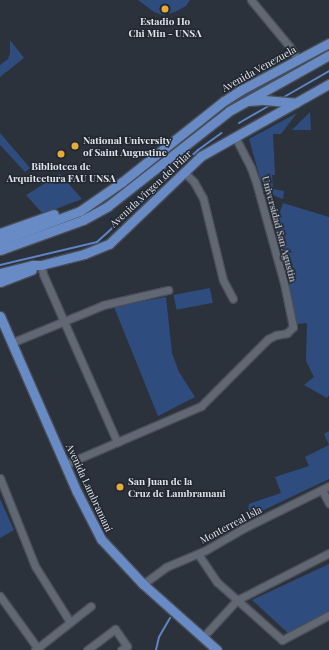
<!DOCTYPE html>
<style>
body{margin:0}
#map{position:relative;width:329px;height:650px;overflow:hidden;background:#2b323c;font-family:"Playfair Display",serif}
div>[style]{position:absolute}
.green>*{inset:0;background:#2f4c7e;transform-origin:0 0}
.stream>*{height:2px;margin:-1px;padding:0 1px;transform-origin:1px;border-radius:1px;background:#5e84c5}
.roads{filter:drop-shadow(1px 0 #494e57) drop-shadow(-1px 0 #494e57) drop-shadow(0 1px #494e57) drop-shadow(0 -1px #494e57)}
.minor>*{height:7px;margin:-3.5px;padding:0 3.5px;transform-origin:3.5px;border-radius:3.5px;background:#616874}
.major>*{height:9px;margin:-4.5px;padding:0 4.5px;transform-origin:4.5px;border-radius:4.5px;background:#688bc5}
.dots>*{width:11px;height:11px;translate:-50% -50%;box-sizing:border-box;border:2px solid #222832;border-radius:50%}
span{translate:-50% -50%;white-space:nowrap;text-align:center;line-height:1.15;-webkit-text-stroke:3px #222832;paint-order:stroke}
.poi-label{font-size:10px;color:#dfe3ea;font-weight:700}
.left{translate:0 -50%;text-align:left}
.street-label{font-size:10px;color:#dfe3ea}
</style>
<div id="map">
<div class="green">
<div style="clip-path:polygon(138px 0,190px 0,186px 6px,175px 12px,163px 15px,154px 12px)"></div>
<div style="clip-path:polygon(10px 40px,24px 58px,0 77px,0 65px,8px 59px,10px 53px)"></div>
<div style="clip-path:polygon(329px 47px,329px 51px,230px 106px,227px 103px)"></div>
<div style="clip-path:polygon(310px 112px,311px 130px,292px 130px)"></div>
<div style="clip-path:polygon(297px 113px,281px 134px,273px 134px,275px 175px,272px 175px,273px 189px,284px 191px,283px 199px,264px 192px,249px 139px)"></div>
<div style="clip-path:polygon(0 133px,30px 168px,25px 172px,0 145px)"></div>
<div style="clip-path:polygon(60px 174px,82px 199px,43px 214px,26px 195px)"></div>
<div style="clip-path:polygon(283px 203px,329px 217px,329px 395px,327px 398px,304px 385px,314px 377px,306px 361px,307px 323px,297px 324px,274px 228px)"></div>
<div style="left:210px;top:288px;width:15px;height:37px;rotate:79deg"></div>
<div style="clip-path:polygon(166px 297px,172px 353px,179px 372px,195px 397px,158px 416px,114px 307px)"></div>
<div style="clip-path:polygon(329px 431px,329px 479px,247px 518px,249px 504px,281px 493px,275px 477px,309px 466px,305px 457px,329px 445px,324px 434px)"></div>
<div style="clip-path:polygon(0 499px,14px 530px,0 538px)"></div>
<div style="clip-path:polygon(329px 564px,329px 613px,289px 634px,252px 600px)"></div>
</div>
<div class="stream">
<div style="left:284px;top:97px;width:52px;rotate:-30deg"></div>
<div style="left:239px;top:123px;width:38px;rotate:-30deg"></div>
<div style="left:0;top:265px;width:100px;rotate:-13.3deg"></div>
<div style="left:97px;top:242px;width:137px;rotate:-42.3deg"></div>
<div style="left:198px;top:150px;width:29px;rotate:-36deg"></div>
<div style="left:156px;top:650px;width:13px;rotate:-77deg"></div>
<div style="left:159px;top:637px;width:22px;rotate:-60deg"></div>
</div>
<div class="roads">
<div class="minor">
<div style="left:251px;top:0;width:61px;rotate:50.3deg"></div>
<div style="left:290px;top:47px;width:15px;rotate:58deg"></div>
<div style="left:184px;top:172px;width:14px;rotate:45deg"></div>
<div style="left:194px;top:182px;width:18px;rotate:61deg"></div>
<div style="left:203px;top:198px;width:84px;rotate:76.3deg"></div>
<div style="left:223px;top:280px;width:21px;rotate:62deg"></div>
<div style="left:41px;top:265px;width:9px;rotate:77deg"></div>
<div style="left:43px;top:274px;width:184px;rotate:66.2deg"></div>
<div style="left:11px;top:343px;width:100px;rotate:-22.4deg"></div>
<div style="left:103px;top:305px;width:67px;rotate:-13deg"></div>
<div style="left:66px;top:464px;width:147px;rotate:-23.2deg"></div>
<div style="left:201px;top:406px;width:95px;rotate:-45deg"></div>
<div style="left:268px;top:339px;width:9px;rotate:-27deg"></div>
<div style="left:276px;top:335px;width:11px;rotate:-10deg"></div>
<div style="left:287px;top:333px;width:8px;rotate:-45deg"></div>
<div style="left:293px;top:327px;width:45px;rotate:-101.6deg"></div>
<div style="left:284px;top:283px;width:105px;rotate:-105.5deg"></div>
<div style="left:256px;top:182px;width:15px;rotate:-110deg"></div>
<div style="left:251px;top:168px;width:35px;rotate:-117deg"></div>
<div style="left:0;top:478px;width:95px;rotate:68.3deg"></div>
<div style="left:35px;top:566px;width:66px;rotate:58deg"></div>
<div style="left:322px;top:490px;width:15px;rotate:62deg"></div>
<div style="left:198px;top:554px;width:34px;rotate:56deg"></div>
<div style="left:217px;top:582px;width:87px;rotate:41.7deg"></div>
<div style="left:282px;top:640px;width:53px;rotate:-28deg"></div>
<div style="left:143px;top:584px;width:29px;rotate:-36deg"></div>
<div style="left:166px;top:567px;width:43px;rotate:-23deg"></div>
<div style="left:206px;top:550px;width:44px;rotate:-30.1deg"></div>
<div style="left:244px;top:528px;width:95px;rotate:-26.3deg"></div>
<div style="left:0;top:596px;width:67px;rotate:54.2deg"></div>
<div style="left:203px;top:637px;width:50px;rotate:-47.4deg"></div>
<div style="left:237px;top:600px;width:103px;rotate:-27.1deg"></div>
<div style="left:35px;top:650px;width:71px;rotate:-38.2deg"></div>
<div style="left:87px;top:650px;width:35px;rotate:-37deg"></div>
<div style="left:115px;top:629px;width:21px;rotate:55deg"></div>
<div style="left:127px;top:646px;width:7px;rotate:146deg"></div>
</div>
<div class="major">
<div style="left:248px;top:101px;width:16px;rotate:-4deg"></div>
<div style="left:264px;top:100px;width:32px;rotate:5deg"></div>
<div style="left:0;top:233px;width:57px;rotate:-19.4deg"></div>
<div style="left:0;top:241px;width:85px;rotate:-20.6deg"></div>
<div style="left:80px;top:211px;width:51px;rotate:-34.6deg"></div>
<div style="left:122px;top:182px;width:130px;rotate:-38.5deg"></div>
<div style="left:224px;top:101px;width:20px;rotate:-33deg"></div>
<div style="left:241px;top:90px;width:100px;rotate:-28.1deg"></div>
<div style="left:0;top:250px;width:88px;rotate:-19.9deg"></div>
<div style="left:83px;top:220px;width:29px;rotate:-29deg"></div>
<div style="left:108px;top:206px;width:154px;rotate:-38.1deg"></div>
<div style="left:229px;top:111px;width:115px;rotate:-29.2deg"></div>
<div style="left:0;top:273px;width:34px;rotate:-14deg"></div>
<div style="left:33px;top:265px;width:8px"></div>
<div style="left:41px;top:265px;width:44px;rotate:-14.3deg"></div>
<div style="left:84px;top:254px;width:27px;rotate:-22deg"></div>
<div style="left:109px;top:244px;width:127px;rotate:-43.7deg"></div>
<div style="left:201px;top:156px;width:147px;rotate:-29.4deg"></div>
<div style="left:0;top:282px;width:34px;rotate:-21deg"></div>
<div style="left:0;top:316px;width:192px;rotate:66.4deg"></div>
<div style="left:77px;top:492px;width:53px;rotate:62.9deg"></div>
<div style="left:101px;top:539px;width:62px;rotate:47deg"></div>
<div style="left:143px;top:584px;width:99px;rotate:41.7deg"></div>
</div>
</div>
<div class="dots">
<div style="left:165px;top:9px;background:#e7ac37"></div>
<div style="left:75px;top:146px;background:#e7ac37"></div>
<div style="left:61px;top:154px;background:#e7ac37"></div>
<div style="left:120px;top:487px;background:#e7ac37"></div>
</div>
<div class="poi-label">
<span style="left:165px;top:27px">Estadio Ho<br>Chi Min - UNSA</span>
<span class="left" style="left:83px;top:146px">National University<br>of Saint Augustine</span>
<span style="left:61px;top:172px">Biblioteca de<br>Arquitectura FAU UNSA</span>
<span class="left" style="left:128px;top:487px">San Juan de la<br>Cruz de Lambramani</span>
</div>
<div class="street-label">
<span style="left:259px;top:69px;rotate:-29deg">Avenida Venezuela</span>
<span style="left:151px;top:189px;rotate:-43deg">Avenida Virgen del Pilar</span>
<span style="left:279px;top:229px;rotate:75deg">Universidad San Agustin</span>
<span style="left:89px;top:488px;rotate:65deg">Avenida Lambramani</span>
<span style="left:231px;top:525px;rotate:-28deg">Monterreal Isla</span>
</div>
</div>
